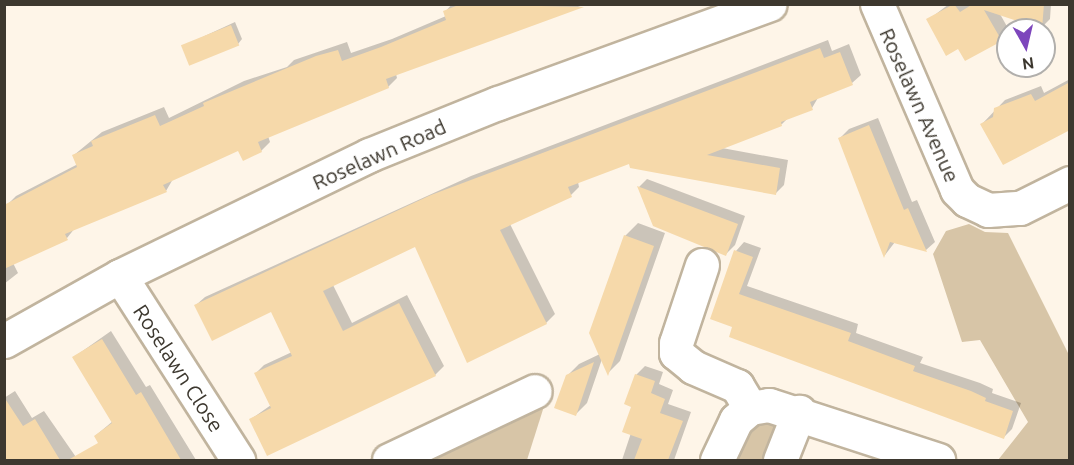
<!DOCTYPE html>
<style>
body{margin:0}
#map{position:relative;width:1074px;height:465px;overflow:hidden;background:#fef5e8;font-family:Ubuntu,sans-serif}
div>[style]{position:absolute}
.green>*{inset:0;background:#d7c5a7}
.shadow>*{inset:0;background:#0003}
.building>*{inset:0;background:#f6d9aa;transform-origin:0 0}
.roads{filter:drop-shadow(2px 0 #c1b49e) drop-shadow(-2px 0 #c1b49e) drop-shadow(0 2px #c1b49e) drop-shadow(0 -2px #c1b49e)}
.minor>*{height:33px;margin:-16.5px;padding:0 16.5px;transform-origin:16.5px;border-radius:16.5px;background:#fff}
span{translate:-50% -50%;white-space:nowrap;text-align:center;line-height:1.15;-webkit-text-stroke:5px #fff;paint-order:stroke}
.street-label{font-size:21px;color:#3d382f}
.frame{position:absolute;inset:0;border:6px solid #3d382f;pointer-events:none}
.north{position:absolute;left:996px;top:18px;width:60px;height:60px;box-sizing:border-box;background:#fff;border:2px solid #b1afac;border-radius:50%;rotate:172deg;font-size:16px;font-weight:700;line-height:24px;text-align:center;color:#3d382f}
.north::after{content:'';display:block;margin:auto;width:21px;height:27px;background:#7d46bc;clip-path:polygon(50% 0,100% 100%,50% 72%,0 100%)}
</style>
<div id="map">
<div class="green">
<div style="clip-path:polygon(969px 224px,985px 232px,1008px 233px,1069px 355px,1069px 460px,998px 460px,1028px 422px,980px 340px,962px 342px,933px 254px,946px 231px)"></div>
<div style="clip-path:polygon(546px 400px,527px 460px,417px 460px)"></div>
<div style="clip-path:polygon(772px 421px,785px 424px,771px 460px,727px 460px,752px 427px)"></div>
</div>
<div class="shadow">
<div style="clip-path:polygon(452px 4px,586px 4px,396px 74px,397px 78px,388px 87px,268px 136px,270px 142px,261px 151px,239px 149px,173px 179px,166px 191px,75px 228px,67px 238px,13px 263px,18px 273px,4px 284px,7px 205px,16px 196px,78px 164px,74px 155px,102px 132px,164px 107px,169px 118px,244px 81px,287px 67px,294px 60px,347px 42px,351px 53px,392px 39px,446px 16px,445px 12px)"></div>
<div style="clip-path:polygon(949px 4px,1051px 4px,1050px 19px,1041px 28px,1000px 14px,1009px 30px,1001px 40px,959px 47px,928px 20px)"></div>
<div style="clip-path:polygon(235px 22px,242px 39px,238px 44px,183px 46px)"></div>
<div style="clip-path:polygon(828px 40px,832px 51px,849px 44px,861px 75px,852px 83px,819px 96px,812px 108px,789px 117px,782px 124px,722px 148px,788px 160px,784px 185px,775px 194px,629px 162px,578px 182px,579px 187px,571px 195px,510px 224px,555px 314px,546px 323px,416px 245px,333px 285px,352px 323px,407px 295px,444px 366px,435px 375px,251px 419px,271px 405px,256px 373px,264px 365px,292px 352px,272px 310px,196px 305px,205px 297px,471px 176px)"></div>
<div style="clip-path:polygon(1070px 79px,1070px 128px,982px 124px,1005px 100px,1041px 86px,1044px 93px)"></div>
<div style="clip-path:polygon(878px 118px,912px 202px,917px 200px,935px 242px,926px 250px,895px 242px,885px 255px,840px 138px,849px 129px)"></div>
<div style="clip-path:polygon(647px 179px,745px 216px,735px 245px,726px 254px,655px 225px,639px 187px)"></div>
<div style="clip-path:polygon(638px 223px,665px 233px,620px 361px,608px 373px,602px 359px,587px 403px,576px 414px,567px 376px,579px 364px,600px 354px,625px 236px)"></div>
<div style="clip-path:polygon(744px 242px,761px 248px,747px 286px,858px 324px,856px 333px,923px 357px,920px 363px,980px 383px,993px 389px,992px 393px,1021px 403px,1012px 429px,1003px 438px,734px 326px,736px 251px)"></div>
<div style="clip-path:polygon(111px 331px,146px 387px,150px 385px,196px 460px,133px 460px,123px 444px,95px 436px,113px 421px,74px 357px)"></div>
<div style="clip-path:polygon(645px 366px,663px 372px,659px 384px,673px 390px,668px 404px,691px 412px,674px 460px,622px 460px,631px 433px,636px 375px)"></div>
<div style="clip-path:polygon(15px 391px,32px 418px,44px 411px,78px 460px,4px 460px,4px 398px)"></div>
</div>
<div class="building">
<div style="clip-path:polygon(461px 4px,584px 7px,386px 79px,389px 88px,258px 142px,262px 152px,243px 161px,238px 151px,192px 172px,163px 185px,167px 192px,65px 234px,68px 240px,4px 269px,4px 205px,77px 167px,72px 155px,93px 146px,91px 141px,155px 115px,160px 126px,204px 106px,203px 103px,316px 56px,338px 50px,342px 61px,381px 47px,446px 20px,443px 11px)"></div>
<div style="clip-path:polygon(954px 4px,960px 12px,973px 4px,1044px 4px,1042px 29px,984px 10px,1002px 41px,965px 61px,958px 49px,946px 56px,926px 19px)"></div>
<div style="left:231px;top:25px;width:22px;height:54px;rotate:68deg"></div>
<div style="clip-path:polygon(820px 48px,824px 58px,840px 52px,853px 85px,810px 102px,813px 110px,781px 122px,782px 126px,707px 155px,780px 168px,776px 195px,630px 168px,629px 164px,568px 187px,572px 197px,500px 230px,547px 324px,467px 363px,415px 247px,323px 291px,343px 331px,399px 303px,436px 376px,267px 456px,249px 419px,271px 408px,254px 373px,292px 356px,271px 312px,212px 341px,194px 305px,431px 195px)"></div>
<div style="clip-path:polygon(1070px 82px,1070px 130px,1003px 165px,980px 124px,993px 117px,994px 108px,1031px 94px,1035px 101px)"></div>
<div style="clip-path:polygon(869px 125px,904px 210px,908px 208px,927px 252px,890px 242px,884px 258px,838px 138px)"></div>
<div style="clip-path:polygon(637px 186px,738px 224px,726px 256px,653px 226px)"></div>
<div style="clip-path:polygon(624px 235px,654px 246px,608px 376px,589px 333px)"></div>
<div style="clip-path:polygon(734px 250px,753px 257px,739px 294px,851px 333px,848px 341px,915px 366px,913px 371px,971px 391px,986px 398px,985px 401px,1013px 411px,1004px 439px,729px 337px,732px 327px,710px 319px)"></div>
<div style="clip-path:polygon(102px 339px,136px 395px,141px 392px,181px 460px,68px 460px,98px 443px,94px 436px,112px 423px,72px 357px)"></div>
<div style="clip-path:polygon(594px 362px,576px 416px,554px 408px,566px 375px)"></div>
<div style="clip-path:polygon(635px 374px,655px 381px,651px 393px,665px 399px,660px 413px,683px 421px,668px 460px,634px 460px,642px 439px,622px 432px,631px 407px,624px 404px)"></div>
<div style="clip-path:polygon(4px 397px,23px 426px,35px 419px,60px 460px,4px 460px)"></div>
</div>
<div class="roads">
<div class="minor">
<div style="left:877px;top:4px;width:202px;rotate:66.7deg"></div>
<div style="left:957px;top:190px;width:14px;rotate:45deg"></div>
<div style="left:967px;top:200px;width:23px;rotate:25deg"></div>
<div style="left:988px;top:210px;width:32px;rotate:-4deg"></div>
<div style="left:1020px;top:208px;width:56px;rotate:-26.6deg"></div>
<div style="left:702px;top:265px;width:82px;rotate:108.4deg"></div>
<div style="left:676px;top:343px;width:10px;rotate:90deg"></div>
<div style="left:676px;top:353px;width:22px;rotate:39deg"></div>
<div style="left:693px;top:367px;width:48px;rotate:23.4deg"></div>
<div style="left:737px;top:386px;width:26px;rotate:59deg"></div>
<div style="left:120px;top:276px;width:219px;rotate:57.3deg"></div>
<div style="left:4px;top:341px;width:133px;rotate:-29.3deg"></div>
<div style="left:120px;top:276px;width:277px;rotate:-25.9deg"></div>
<div style="left:369px;top:155px;width:139px;rotate:-22deg"></div>
<div style="left:498px;top:103px;width:289px;rotate:-20deg"></div>
<div style="left:389px;top:460px;width:161px;rotate:-25.3deg"></div>
<div style="left:717px;top:460px;width:44px;rotate:-64.6deg"></div>
<div style="left:736px;top:420px;width:18px;rotate:-41deg"></div>
<div style="left:750px;top:408px;width:19px;rotate:-9deg"></div>
<div style="left:769px;top:405px;width:178px;rotate:18deg"></div>
<div style="left:780px;top:460px;width:52px;rotate:-68.4deg"></div>
</div>
</div>
<div class="street-label">
<span style="left:920px;top:105px;rotate:66deg">Roselawn Avenue</span>
<span style="left:379px;top:154px;rotate:-24deg">Roselawn Road</span>
<span style="left:179px;top:368px;rotate:57deg">Roselawn Close</span>
</div>
<div class="frame"></div>
<div class="north">N</div>
</div>
